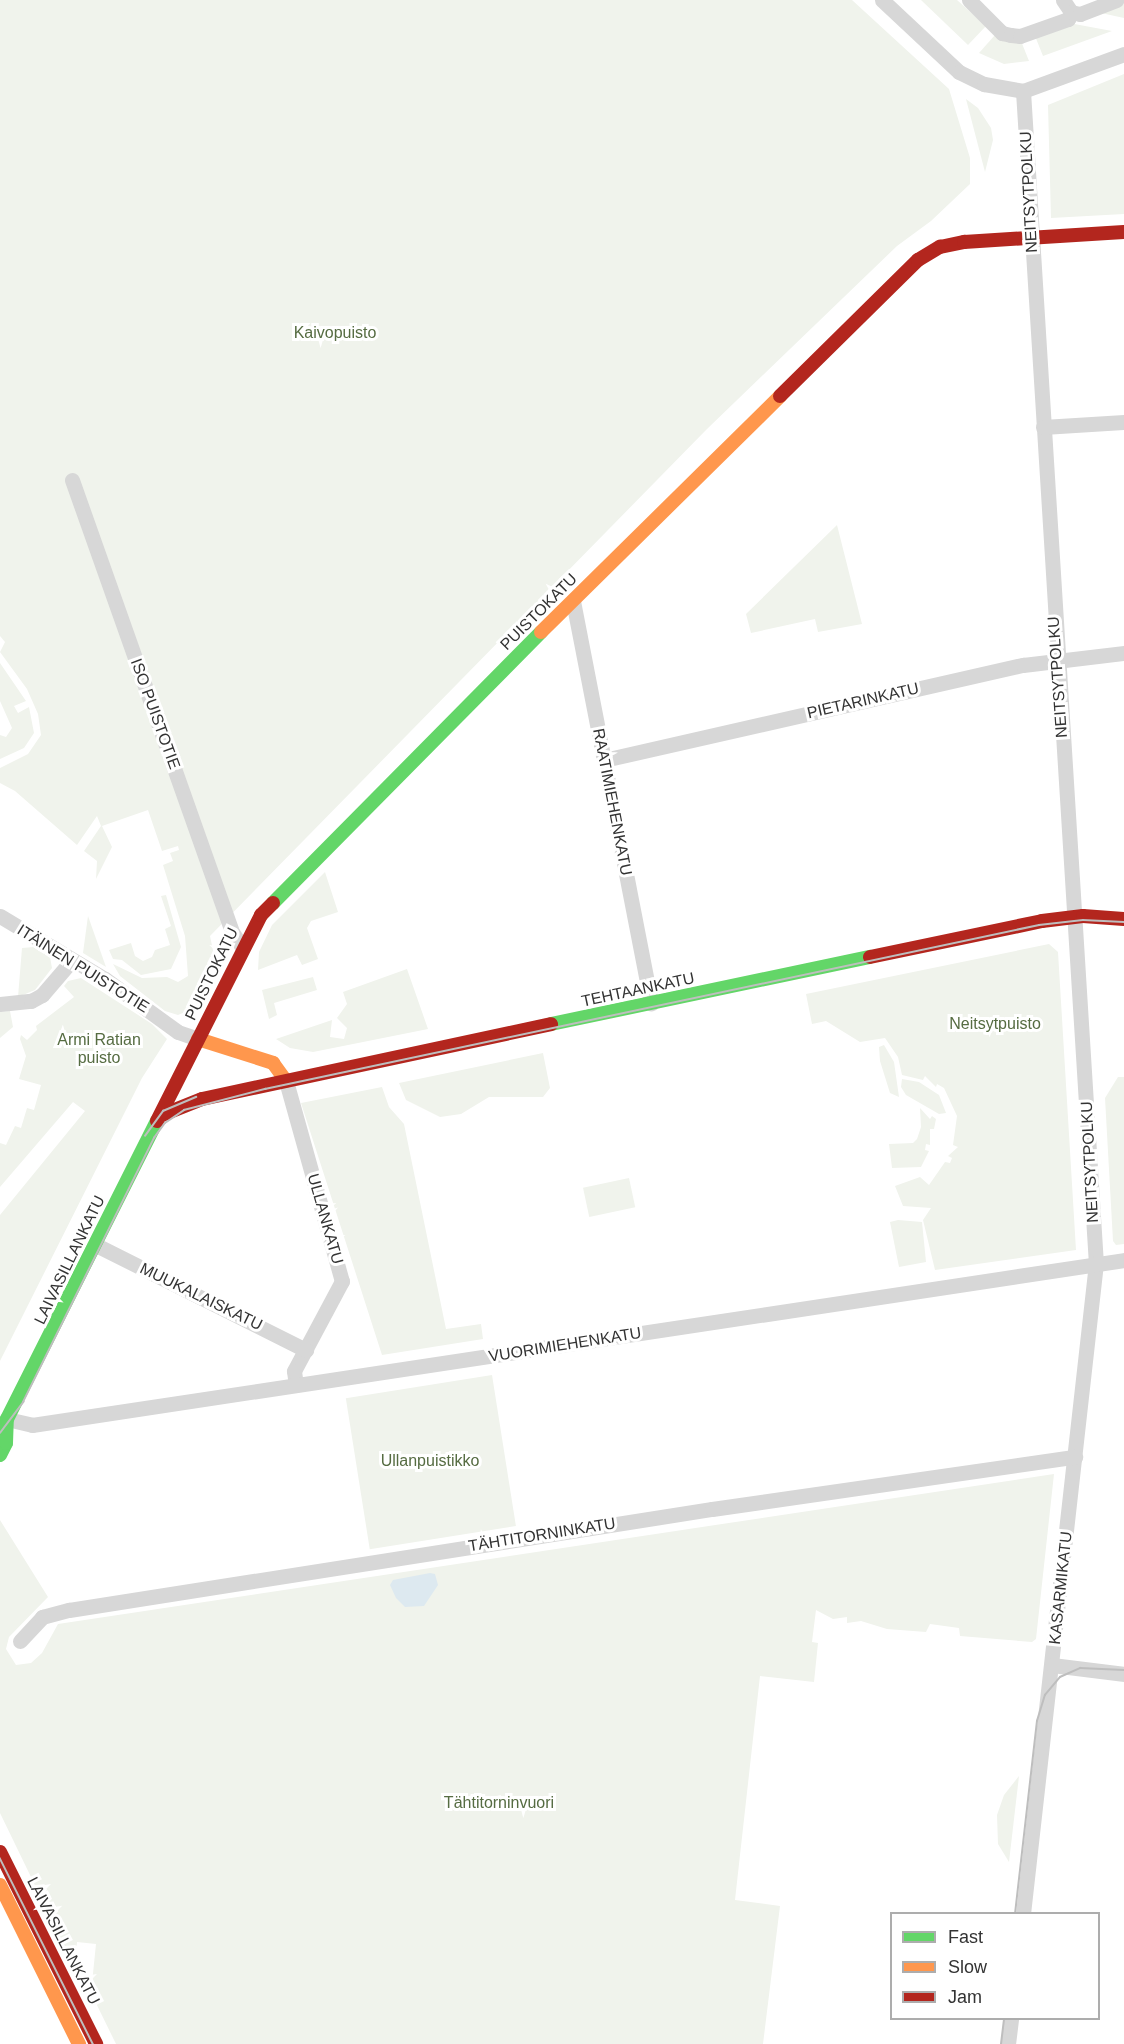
<!DOCTYPE html>
<meta charset="utf-8">
<style>
body{margin:0}
#map{position:relative;width:1124px;height:2044px;overflow:hidden;background:#fff;font-family:Arial,sans-serif}
div>[style]{position:absolute}
.green>*{inset:0;background:#f0f3ec;transform-origin:0 0}
.water>*{inset:0;background:#dde9f0}
.street>*{height:15px;margin:-7.5px;padding:0 7.5px;transform-origin:7.5px;border-radius:7.5px;background:#d7d7d7}
.fast>*{height:14px;margin:-7px;padding:0 7px;transform-origin:7px;border-radius:7px;background:#63d668}
.slow>*{height:14px;margin:-7px;padding:0 7px;transform-origin:7px;border-radius:7px;background:#ff974d}
.jam>*{height:14px;margin:-7px;padding:0 7px;transform-origin:7px;border-radius:7px;background:#b3261e}
.tram>*{height:1.5px;margin:-0.75px;padding:0 0.75px;transform-origin:0.75px;border-radius:0.75px;background:#bebebe}
span{translate:-50% -50%;white-space:nowrap;text-align:center;line-height:1.15;-webkit-text-stroke:6px #fff;paint-order:stroke}
.street-label{font-size:16px;color:#333}
.park-label{font-size:16px;color:#566c42}
.legend{position:absolute;left:890px;top:1912px;width:210px;height:108px;box-sizing:border-box;background:#fff;border:2px solid #adadad;margin:0;padding:8px 10px;list-style:none;font-size:18px;color:#333}
.legend li{display:flex;align-items:center;gap:12px;height:30px}
.legend b{width:30px;border:2px solid #adadad}
</style>
<div id="map">
<div class="green">
<div style="clip-path:polygon(0 0,852px 0,949px 89px,970px 158px,970px 184px,931px 221px,897px 246px,707px 429px,210px 936px,214px 955px,207px 984px,192px 1009px,178px 1015px,165px 1011px,120px 976px,113px 964px,142px 978px,167px 977px,178px 982px,188px 976px,185px 936px,163px 865px,173px 861px,170px 853px,179px 850px,178px 846px,162px 851px,148px 810px,102px 826px,112px 847px,96px 879px,97px 861px,84px 851px,101px 826px,97px 816px,77px 845px,15px 791px,0 783px,0 768px,28px 754px,41px 735px,38px 714px,27px 689px,0 652px,5px 642px,0 636px)"></div>
<div style="clip-path:polygon(921px 0,957px 0,986px 26px,968px 45px)"></div>
<div style="clip-path:polygon(1124px 3px,1124px 18px,1101px 13px,1101px 12px)"></div>
<div style="clip-path:polygon(1069px 23px,1112px 31px,1043px 56px,1035px 36px)"></div>
<div style="clip-path:polygon(995px 35px,1021px 41px,1029px 61px,1004px 64px,979px 53px)"></div>
<div style="clip-path:polygon(1124px 74px,1124px 214px,1051px 218px,1048px 105px)"></div>
<div style="clip-path:polygon(966px 99px,978px 108px,991px 128px,993px 140px,985px 172px)"></div>
<div style="clip-path:polygon(837px 525px,862px 624px,818px 632px,815px 619px,751px 633px,746px 614px)"></div>
<div style="clip-path:polygon(0 663px,26px 701px,14px 706px,18px 713px,29px 707px,34px 733px,24px 748px,0 759px,0 735px,6px 737px,12px 728px,0 701px)"></div>
<div style="clip-path:polygon(325px 872px,338px 912px,311px 921px,307px 928px,318px 959px,302px 965px,297px 955px,258px 970px,259px 952px,272px 925px)"></div>
<div style="clip-path:polygon(166px 895px,181px 947px,171px 969px,141px 975px,122px 960px,113px 959px,109px 950px,131px 943px,135px 956px,143px 961px,152px 957px,155px 950px,170px 945px,165px 929px,171px 926px,161px 896px)"></div>
<div style="clip-path:polygon(88px 916px,106px 967px,83px 953px)"></div>
<div style="clip-path:polygon(1049px 944px,1058px 952px,1076px 1250px,935px 1270px,923px 1220px,931px 1208px,903px 1206px,895px 1186px,920px 1177px,929px 1185px,945px 1162px,950px 1163px,952px 1158px,948px 1156px,958px 1147px,953px 1145px,957px 1116px,944px 1088px,937px 1084px,936px 1087px,925px 1076px,923px 1080px,902px 1075px,898px 1057px,885px 1038px,860px 1042px,826px 1021px,812px 1024px,806px 994px)"></div>
<div style="clip-path:polygon(34px 947px,50px 957px,52px 968px,35px 990px,18px 997px,22px 948px)"></div>
<div style="clip-path:polygon(407px 969px,428px 1029px,313px 1052px,290px 1048px,276px 1039px,332px 1020px,330px 1037px,344px 1039px,347px 1028px,337px 1018px,347px 1004px,343px 992px)"></div>
<div style="clip-path:polygon(313px 977px,317px 990px,274px 1003px,277px 1015px,269px 1019px,262px 990px)"></div>
<div style="clip-path:polygon(81px 978px,152px 1024px,167px 1039px,142px 1078px,0 1361px,0 1215px,85px 1111px,73px 1102px,0 1187px,0 1143px,6px 1145px,15px 1126px,21px 1128px,27px 1108px,34px 1110px,41px 1085px,19px 1079px,26px 1056px,20px 1039px,21px 1035px,27px 1040px,37px 1030px,36px 1026px,74px 997px,64px 986px,68px 981px)"></div>
<div style="clip-path:polygon(10px 1011px,13px 1027px,0 1038px,0 1012px)"></div>
<div style="clip-path:polygon(884px 1045px,894px 1062px,899px 1097px,890px 1093px,880px 1061px,879px 1047px)"></div>
<div style="clip-path:polygon(543px 1053px,550px 1088px,543px 1097px,489px 1097px,461px 1114px,440px 1117px,406px 1100px,399px 1083px)"></div>
<div style="clip-path:polygon(1118px 1077px,1124px 1077px,1124px 1244px,1116px 1245px,1113px 1241px,1105px 1098px)"></div>
<div style="clip-path:polygon(902px 1079px,919px 1082px,939px 1095px,946px 1113px,939px 1114px,906px 1095px,901px 1087px)"></div>
<div style="clip-path:polygon(382px 1087px,389px 1107px,404px 1124px,446px 1329px,481px 1324px,483px 1339px,382px 1355px,301px 1103px)"></div>
<div style="clip-path:polygon(920px 1108px,930px 1119px,932px 1116px,936px 1119px,934px 1129px,930px 1129px,930px 1145px,926px 1144px,925px 1150px,929px 1151px,921px 1167px,892px 1168px,889px 1144px,913px 1143px,917px 1139px,921px 1127px)"></div>
<div style="left:629px;top:1178px;width:30px;height:47px;rotate:78deg"></div>
<div style="clip-path:polygon(898px 1220px,922px 1222px,926px 1262px,899px 1267px,890px 1222px)"></div>
<div style="left:492px;top:1375px;width:153px;height:148px;rotate:81deg"></div>
<div style="clip-path:polygon(1054px 1474px,1036px 1639px,1032px 1642px,960px 1636px,959px 1628px,930px 1624px,926px 1632px,887px 1629px,861px 1621px,847px 1623px,847px 1617px,833px 1619px,816px 1610px,812px 1642px,818px 1643px,814px 1682px,760px 1676px,735px 1900px,780px 1906px,763px 2044px,116px 2044px,91px 1993px,96px 1944px,77px 1942px,75px 1968px,0 1813px,0 1520px,48px 1597px,9px 1637px,6px 1649px,16px 1665px,31px 1663px,42px 1653px,58px 1624px)"></div>
<div style="clip-path:polygon(1019px 1776px,1009px 1862px,998px 1844px,997px 1815px,1004px 1795px)"></div>
</div>
<div class="water">
<div style="clip-path:polygon(430px 1573px,435px 1574px,438px 1585px,424px 1606px,405px 1607px,396px 1598px,390px 1585px,393px 1580px)"></div>
</div>
<div class="street">
<div style="left:882px;top:0;width:105px;rotate:43.1deg"></div>
<div style="left:959px;top:72px;width:28px;rotate:26deg"></div>
<div style="left:984px;top:84px;width:40px;rotate:10deg"></div>
<div style="left:1023px;top:91px;width:108px;rotate:-20.1deg"></div>
<div style="left:969px;top:0;width:47px;rotate:45deg"></div>
<div style="left:1002px;top:33px;width:9px;rotate:13deg"></div>
<div style="left:1011px;top:35px;width:9px;rotate:6deg"></div>
<div style="left:1020px;top:36px;width:51px;rotate:-19.5deg"></div>
<div style="left:1068px;top:19px;width:8px;rotate:-67deg"></div>
<div style="left:1063px;top:0;width:14px;rotate:56deg"></div>
<div style="left:1071px;top:12px;width:9px;rotate:13deg"></div>
<div style="left:1080px;top:14px;width:39px;rotate:-21deg"></div>
<div style="left:1023px;top:91px;width:1174px;rotate:86.44deg"></div>
<div style="left:1096px;top:1263px;width:655px;rotate:96.4deg"></div>
<div style="left:1043px;top:427px;width:81px;rotate:-3.5deg"></div>
<div style="left:72px;top:480px;width:479px;rotate:70.5deg"></div>
<div style="left:232px;top:932px;width:18px;rotate:56deg"></div>
<div style="left:573px;top:601px;width:410px;rotate:79deg"></div>
<div style="left:604px;top:760px;width:430px;rotate:-12.8deg"></div>
<div style="left:1023px;top:665px;width:102px;rotate:-6.8deg"></div>
<div style="left:0;top:916px;width:122px;rotate:31deg"></div>
<div style="left:105px;top:979px;width:90px;rotate:36deg"></div>
<div style="left:178px;top:1032px;width:21px;rotate:19deg"></div>
<div style="left:0;top:1004px;width:31px;rotate:-6deg"></div>
<div style="left:31px;top:1001px;width:13px;rotate:-29deg"></div>
<div style="left:42px;top:995px;width:46px;rotate:-49.4deg"></div>
<div style="left:286px;top:1081px;width:208px;rotate:74.4deg"></div>
<div style="left:342px;top:1281px;width:102px;rotate:118.1deg"></div>
<div style="left:294px;top:1371px;width:14px;rotate:82deg"></div>
<div style="left:96px;top:1245px;width:235px;rotate:26.6deg"></div>
<div style="left:7px;top:1419px;width:26px;rotate:13deg"></div>
<div style="left:32px;top:1425px;width:1104px;rotate:-8.59deg"></div>
<div style="left:20px;top:1641px;width:33px;rotate:-47deg"></div>
<div style="left:42px;top:1617px;width:28px;rotate:-15deg"></div>
<div style="left:69px;top:1610px;width:651px;rotate:-8.93deg"></div>
<div style="left:712px;top:1509px;width:367px;rotate:-8.2deg"></div>
<div style="left:1052px;top:1665px;width:73px;rotate:7.1deg"></div>
<div style="left:1008px;top:2044px;width:26px;rotate:-83deg"></div>
</div>
<div class="fast">
<div style="left:273px;top:903px;width:381px;rotate:-45.3deg"></div>
<div style="left:551px;top:1024px;width:326px;rotate:-11.9deg"></div>
<div style="left:0;top:1455px;width:13px;rotate:-63deg"></div>
<div style="left:6px;top:1443px;width:24px;rotate:-88deg"></div>
<div style="left:7px;top:1419px;width:334px;rotate:-63.3deg"></div>
</div>
<div class="slow">
<div style="left:541px;top:632px;width:336px;rotate:-44.6deg"></div>
<div style="left:198px;top:1039px;width:79px;rotate:17.7deg"></div>
<div style="left:273px;top:1063px;width:22px;rotate:54deg"></div>
<div style="left:0;top:1885px;width:178px;rotate:63.6deg"></div>
</div>
<div class="jam">
<div style="left:780px;top:396px;width:194px;rotate:-44.6deg"></div>
<div style="left:918px;top:260px;width:26px;rotate:-31deg"></div>
<div style="left:940px;top:247px;width:25px;rotate:-12deg"></div>
<div style="left:964px;top:242px;width:160px;rotate:-3.6deg"></div>
<div style="left:870px;top:957px;width:176px;rotate:-11.8deg"></div>
<div style="left:1042px;top:921px;width:41px;rotate:-7deg"></div>
<div style="left:1083px;top:916px;width:41px;rotate:4.2deg"></div>
<div style="left:162px;top:1115px;width:43px;rotate:-21.8deg"></div>
<div style="left:202px;top:1099px;width:357px;rotate:-12.1deg"></div>
<div style="left:157px;top:1121px;width:231px;rotate:-63.2deg"></div>
<div style="left:261px;top:915px;width:17px;rotate:-45deg"></div>
<div style="left:0;top:1852px;width:215px;rotate:63.4deg"></div>
</div>
<div class="tram">
<div style="left:145px;top:1136px;width:31px;rotate:-54deg"></div>
<div style="left:163px;top:1111px;width:36px;rotate:-23deg"></div>
<div style="left:0;top:1433px;width:39px;rotate:-53deg"></div>
<div style="left:23px;top:1402px;width:295px;rotate:-63.6deg"></div>
<div style="left:154px;top:1138px;width:19px;rotate:-54deg"></div>
<div style="left:165px;top:1123px;width:23px;rotate:-34deg"></div>
<div style="left:184px;top:1110px;width:84px;rotate:-14.5deg"></div>
<div style="left:265px;top:1089px;width:791px;rotate:-11.96deg"></div>
<div style="left:1039px;top:925px;width:44px;rotate:-6.5deg"></div>
<div style="left:1083px;top:920px;width:41px;rotate:2.8deg"></div>
<div style="left:0;top:1858px;width:208px;rotate:63.4deg"></div>
<div style="left:1015px;top:1914px;width:194px;rotate:-83.5deg"></div>
<div style="left:1037px;top:1721px;width:27px;rotate:-73deg"></div>
<div style="left:1045px;top:1695px;width:23px;rotate:-50deg"></div>
<div style="left:1060px;top:1677px;width:22px;rotate:-24deg"></div>
<div style="left:1080px;top:1668px;width:44px;rotate:2.6deg"></div>
<div style="left:1001px;top:2044px;width:26px;rotate:-83deg"></div>
</div>
<div class="street-label">
<span style="left:1029px;top:192px;rotate:-93deg">NEITSYTPOLKU</span>
<span style="left:539px;top:612px;rotate:-45deg">PUISTOKATU</span>
<span style="left:1058px;top:677px;rotate:-94deg">NEITSYTPOLKU</span>
<span style="left:863px;top:701px;rotate:-13deg">PIETARINKATU</span>
<span style="left:155px;top:714px;rotate:70deg">ISO PUISTOTIE</span>
<span style="left:612px;top:802px;rotate:79deg">RAATIMIEHENKATU</span>
<span style="left:83px;top:969px;rotate:32deg">ITÄINEN PUISTOTIE</span>
<span style="left:212px;top:974px;rotate:-64deg">PUISTOKATU</span>
<span style="left:638px;top:990px;rotate:-12deg">TEHTAANKATU</span>
<span style="left:1090px;top:1162px;rotate:-93deg">NEITSYTPOLKU</span>
<span style="left:325px;top:1219px;rotate:74deg">ULLANKATU</span>
<span style="left:70px;top:1260px;rotate:-64deg">LAIVASILLANKATU</span>
<span style="left:201px;top:1297px;rotate:26deg">MUUKALAISKATU</span>
<span style="left:565px;top:1345px;rotate:-9deg">VUORIMIEHENKATU</span>
<span style="left:542px;top:1535px;rotate:-9deg">TÄHTITORNINKATU</span>
<span style="left:1061px;top:1588px;rotate:-84deg">KASARMIKATU</span>
<span style="left:63px;top:1941px;rotate:63deg">LAIVASILLANKATU</span>
</div>
<div class="park-label">
<span style="left:335px;top:333px">Kaivopuisto</span>
<span style="left:995px;top:1024px">Neitsytpuisto</span>
<span style="left:99px;top:1049px">Armi Ratian<br>puisto</span>
<span style="left:430px;top:1461px">Ullanpuistikko</span>
<span style="left:499px;top:1803px">Tähtitorninvuori</span>
</div>
<ul class="legend">
<li><b style="height:8px;background:#63d668"></b>Fast</li>
<li><b style="height:8px;background:#ff974d"></b>Slow</li>
<li><b style="height:8px;background:#b3261e"></b>Jam</li>
</ul>
</div>
